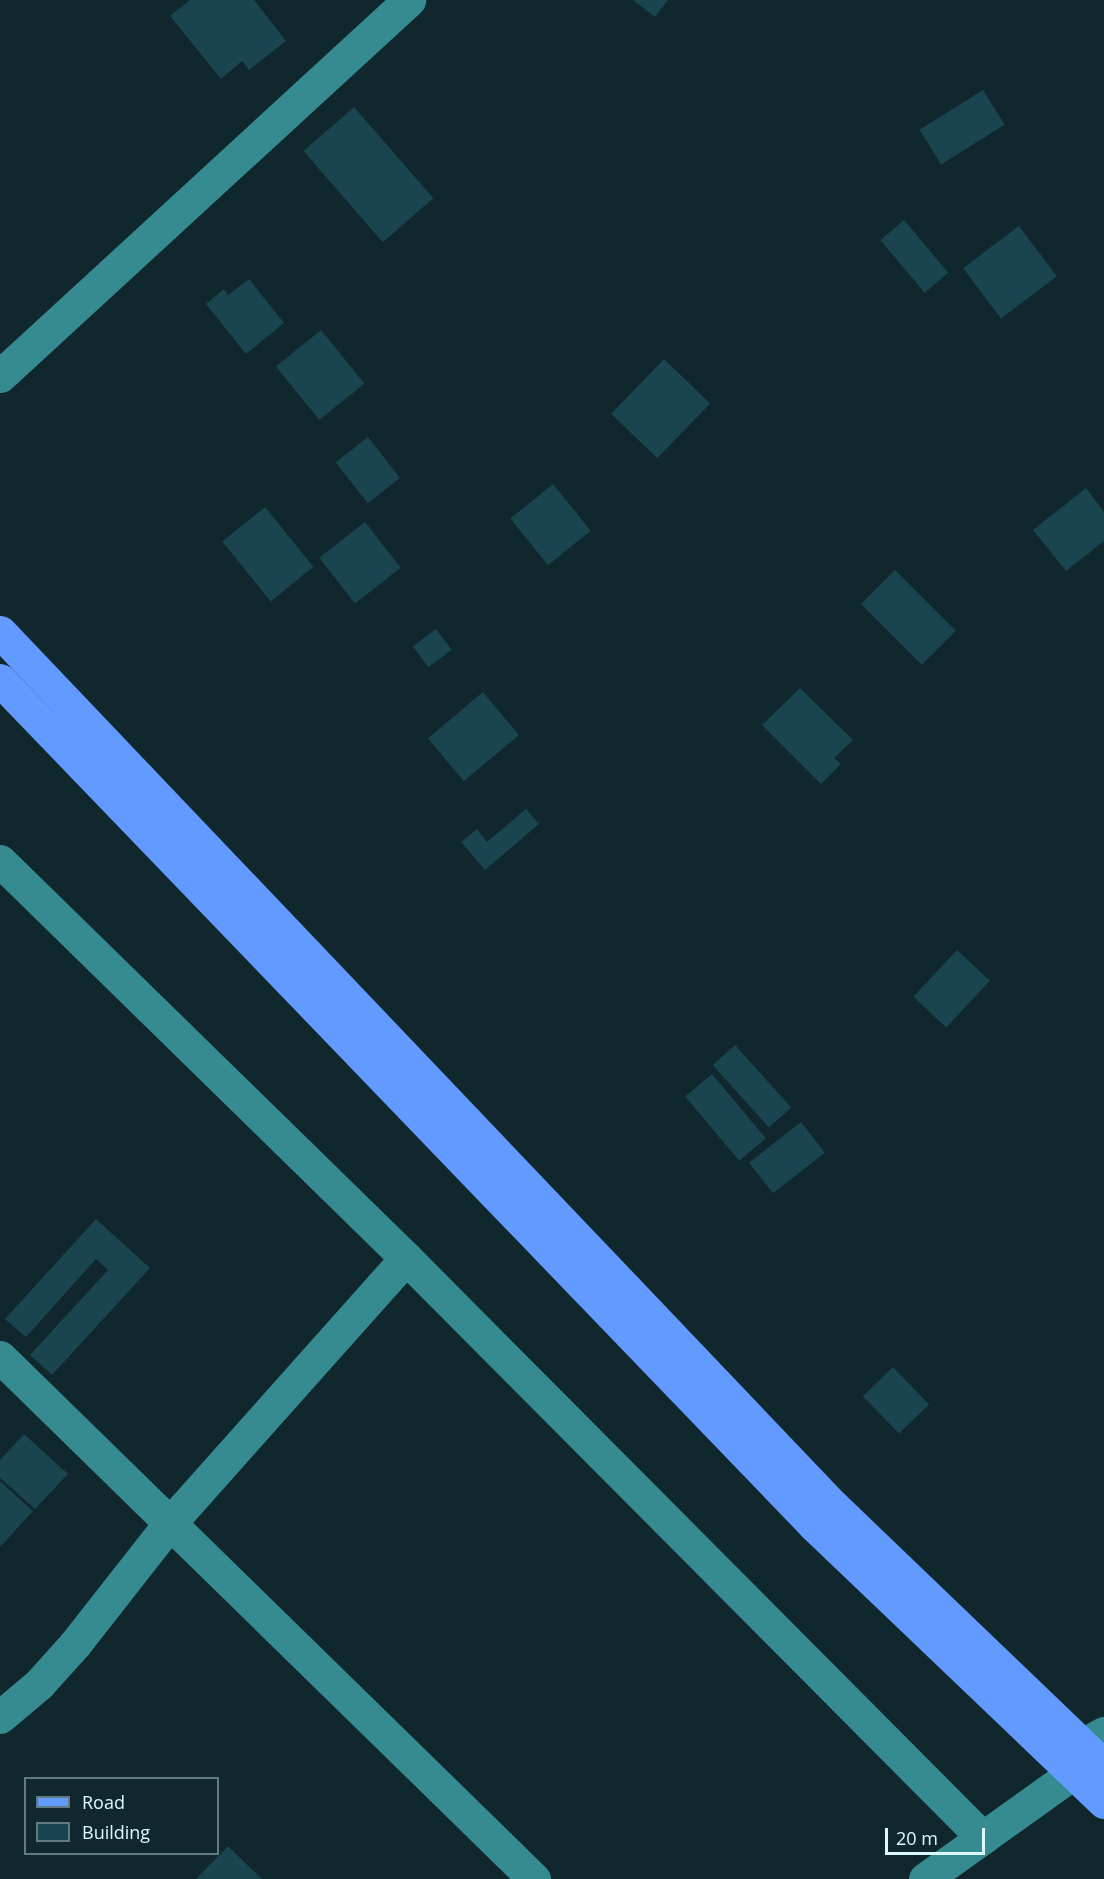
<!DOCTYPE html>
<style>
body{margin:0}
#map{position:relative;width:1104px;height:1879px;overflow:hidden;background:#0f272d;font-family:"Open Sans",sans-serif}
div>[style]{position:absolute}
.building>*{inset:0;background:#194450;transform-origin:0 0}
.minor>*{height:33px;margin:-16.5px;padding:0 16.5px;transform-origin:16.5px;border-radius:16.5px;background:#368b90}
.major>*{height:33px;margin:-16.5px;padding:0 16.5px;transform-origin:16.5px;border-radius:16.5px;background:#629aff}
span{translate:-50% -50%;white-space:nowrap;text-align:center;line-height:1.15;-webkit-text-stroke:6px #0f272d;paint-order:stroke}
.legend{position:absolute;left:24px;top:1777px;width:195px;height:78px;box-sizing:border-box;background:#0f272d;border:2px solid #617b81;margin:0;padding:8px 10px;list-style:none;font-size:18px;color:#dbfaff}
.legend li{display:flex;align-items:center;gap:12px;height:30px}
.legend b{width:30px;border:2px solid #617b81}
.scale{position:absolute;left:885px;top:1828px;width:100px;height:27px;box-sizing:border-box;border:3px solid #dbfaff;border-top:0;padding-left:8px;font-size:18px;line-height:21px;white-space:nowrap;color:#dbfaff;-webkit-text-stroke:4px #0f272d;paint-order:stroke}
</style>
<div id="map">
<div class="building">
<div style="clip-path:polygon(190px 0,254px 0,286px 41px,249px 70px,242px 61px,221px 79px,170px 16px)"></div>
<div style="clip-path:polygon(633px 0,668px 0,655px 17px)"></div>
<div style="left:983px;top:90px;width:41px;height:75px;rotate:58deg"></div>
<div style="left:354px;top:107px;width:121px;height:67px;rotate:49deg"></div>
<div style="left:904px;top:220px;width:69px;height:31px;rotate:50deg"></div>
<div style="left:1019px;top:226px;width:63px;height:70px;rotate:53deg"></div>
<div style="clip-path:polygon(249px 279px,284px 323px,246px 354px,206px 304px,224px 289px,228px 295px)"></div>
<div style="left:321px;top:330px;width:69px;height:58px;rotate:51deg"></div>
<div style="left:664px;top:359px;width:64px;height:76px;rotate:44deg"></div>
<div style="left:368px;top:437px;width:52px;height:41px;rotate:52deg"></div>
<div style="left:553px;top:484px;width:60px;height:55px;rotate:51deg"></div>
<div style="clip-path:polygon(1086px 488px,1104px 512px,1104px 541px,1066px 571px,1033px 530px)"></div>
<div style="left:265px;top:507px;width:77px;height:55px;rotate:51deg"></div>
<div style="left:365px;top:522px;width:58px;height:58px;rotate:52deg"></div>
<div style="left:895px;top:570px;width:86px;height:48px;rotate:45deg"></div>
<div style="left:436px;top:629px;width:26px;height:29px;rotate:53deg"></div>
<div style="clip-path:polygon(800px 688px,853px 740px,834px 758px,841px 764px,821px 784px,762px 725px)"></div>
<div style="left:483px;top:692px;width:56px;height:72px;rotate:50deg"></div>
<div style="clip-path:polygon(526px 809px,539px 824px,485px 870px,461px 842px,477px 829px,487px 842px)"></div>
<div style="left:957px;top:950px;width:45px;height:64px;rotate:43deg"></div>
<div style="left:735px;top:1045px;width:84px;height:30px;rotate:48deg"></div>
<div style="left:712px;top:1074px;width:84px;height:35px;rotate:50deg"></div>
<div style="left:801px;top:1122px;width:39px;height:66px;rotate:52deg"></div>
<div style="clip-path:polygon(96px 1219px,150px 1268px,52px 1375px,30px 1355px,108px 1270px,96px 1259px,26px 1337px,5px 1319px)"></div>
<div style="left:893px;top:1367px;width:52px;height:42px;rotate:46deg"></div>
<div style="clip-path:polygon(24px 1434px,68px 1474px,35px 1509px,0 1478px,0 1460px)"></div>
<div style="clip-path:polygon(0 1481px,33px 1511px,0 1547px)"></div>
<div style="clip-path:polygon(228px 1846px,262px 1879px,196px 1879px)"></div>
</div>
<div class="minor">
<div style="left:0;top:376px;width:556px;rotate:-42.59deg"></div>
<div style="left:0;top:861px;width:568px;rotate:44.36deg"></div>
<div style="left:406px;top:1258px;width:818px;rotate:45.15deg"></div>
<div style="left:0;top:1357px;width:747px;rotate:44.35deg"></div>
<div style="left:0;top:1717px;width:51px;rotate:-40.2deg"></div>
<div style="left:39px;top:1684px;width:54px;rotate:-48deg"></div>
<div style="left:75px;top:1644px;width:154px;rotate:-51.9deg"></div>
<div style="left:170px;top:1523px;width:355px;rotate:-48.3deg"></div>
<div style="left:1082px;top:1745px;width:25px;rotate:-29deg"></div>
<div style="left:925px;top:1879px;width:182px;rotate:-35.6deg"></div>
</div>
<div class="major">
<div style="left:0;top:632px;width:1203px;rotate:46.38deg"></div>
<div style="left:830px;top:1503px;width:380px;rotate:43.8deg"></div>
<div style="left:0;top:680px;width:1173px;rotate:46.07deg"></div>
<div style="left:814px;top:1525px;width:401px;rotate:43.7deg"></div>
</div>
<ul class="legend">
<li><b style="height:8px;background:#629aff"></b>Road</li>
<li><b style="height:16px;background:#194450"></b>Building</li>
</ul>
<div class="scale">20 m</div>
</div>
